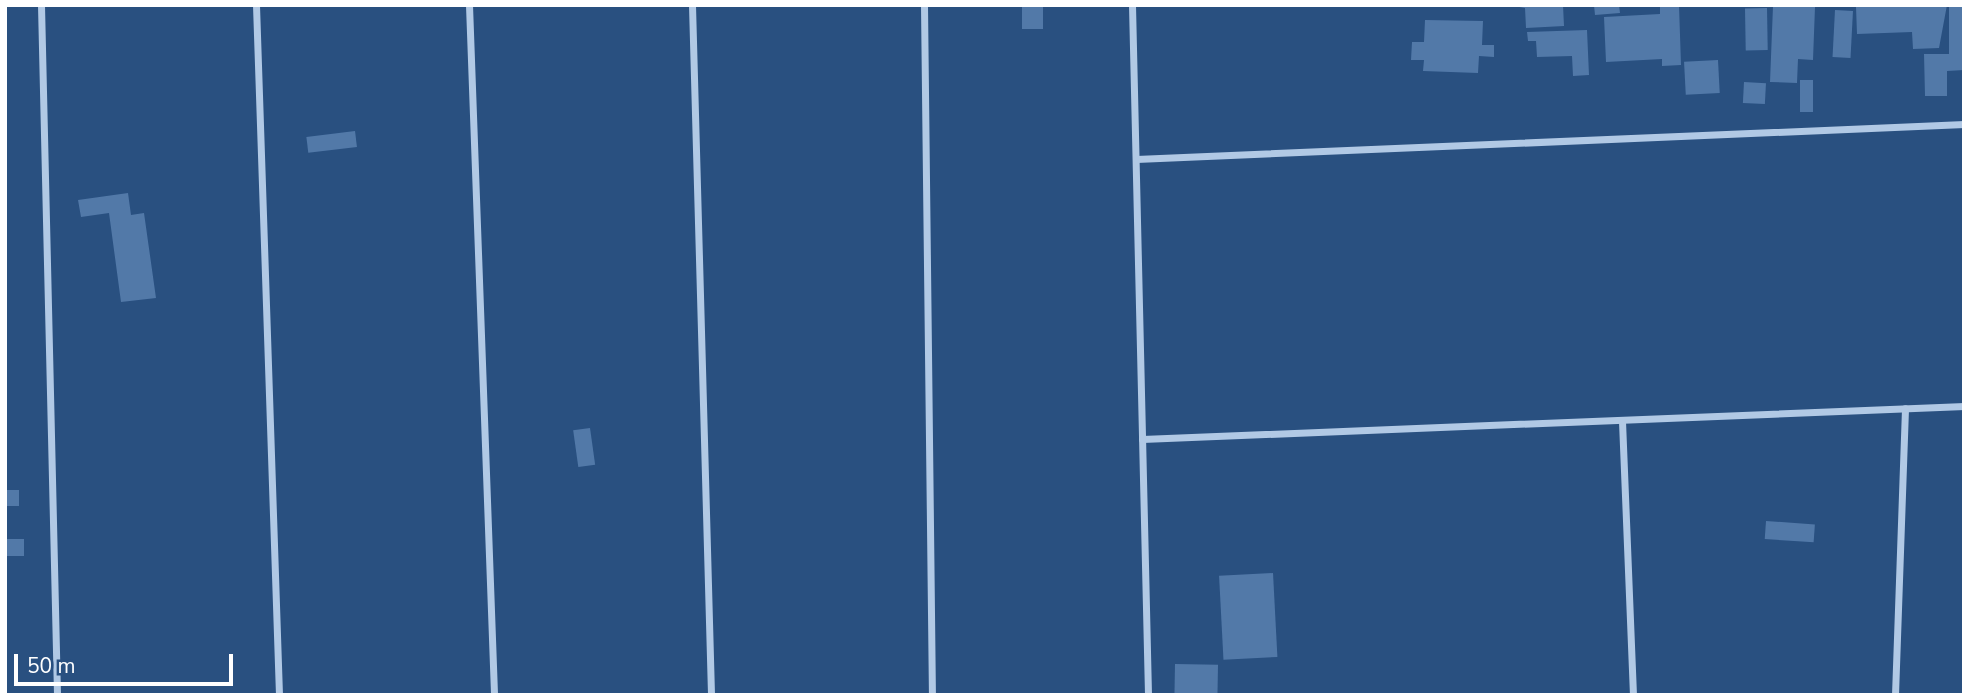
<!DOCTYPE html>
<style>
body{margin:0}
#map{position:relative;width:1969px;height:700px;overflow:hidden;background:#295080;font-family:"Nunito Sans",sans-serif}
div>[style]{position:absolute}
.building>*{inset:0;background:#5279a8;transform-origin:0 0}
.street>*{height:7px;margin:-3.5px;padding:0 3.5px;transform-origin:3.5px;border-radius:3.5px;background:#b1c9e5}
span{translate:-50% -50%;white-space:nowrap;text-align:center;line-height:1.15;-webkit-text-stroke:7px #295080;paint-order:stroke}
.frame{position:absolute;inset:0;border:7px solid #fff;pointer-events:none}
.scale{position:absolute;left:14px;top:654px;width:219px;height:32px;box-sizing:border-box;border:4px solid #fff;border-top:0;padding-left:9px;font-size:21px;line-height:24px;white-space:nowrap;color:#fff;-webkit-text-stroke:5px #295080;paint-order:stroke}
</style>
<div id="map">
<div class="building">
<div style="left:1022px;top:5px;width:21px;height:24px"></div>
<div style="clip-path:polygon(1508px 5px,1563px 5px,1564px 26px,1526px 28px,1525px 8px)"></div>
<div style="clip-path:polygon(1594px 5px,1619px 5px,1620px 13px,1595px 15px)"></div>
<div style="clip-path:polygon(1660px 5px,1679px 5px,1681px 65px,1662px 66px,1662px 59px,1606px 62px,1604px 17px,1660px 14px)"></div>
<div style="clip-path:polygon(1947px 5px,1939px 48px,1913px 49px,1912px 32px,1857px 34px,1856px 7px)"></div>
<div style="clip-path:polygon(1949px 5px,1964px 5px,1964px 70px,1947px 71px,1947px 96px,1925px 96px,1924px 54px,1949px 54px)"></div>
<div style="clip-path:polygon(1773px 6px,1815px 7px,1813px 60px,1798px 59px,1797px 83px,1770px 82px)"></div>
<div style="left:1767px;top:8px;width:42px;height:22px;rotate:89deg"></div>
<div style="left:1835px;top:10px;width:18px;height:47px;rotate:3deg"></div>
<div style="clip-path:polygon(1425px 20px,1483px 21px,1482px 45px,1494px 45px,1494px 57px,1479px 56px,1478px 73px,1423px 71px,1424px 60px,1411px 60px,1412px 42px,1424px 42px)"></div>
<div style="clip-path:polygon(1587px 30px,1589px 75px,1573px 76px,1572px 56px,1537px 57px,1536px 41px,1528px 41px,1527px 32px)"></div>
<div style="left:1718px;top:60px;width:33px;height:34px;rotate:87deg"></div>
<div style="left:1800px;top:80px;width:13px;height:32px"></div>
<div style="left:1744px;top:82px;width:22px;height:21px;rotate:3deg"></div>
<div style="left:355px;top:131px;width:16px;height:49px;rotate:83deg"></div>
<div style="clip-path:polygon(128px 193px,131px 215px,144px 213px,156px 298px,121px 302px,109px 213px,81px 217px,78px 200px)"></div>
<div style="left:590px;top:428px;width:37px;height:17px;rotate:82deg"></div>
<div style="left:19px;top:490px;width:16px;height:14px;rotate:90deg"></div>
<div style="left:1766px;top:521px;width:49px;height:18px;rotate:4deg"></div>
<div style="left:24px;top:539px;width:17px;height:19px;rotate:90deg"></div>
<div style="left:1273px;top:573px;width:84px;height:54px;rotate:87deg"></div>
<div style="left:1175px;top:664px;width:43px;height:31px;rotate:1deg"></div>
</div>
<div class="street">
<div style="left:41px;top:5px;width:690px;rotate:88.67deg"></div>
<div style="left:256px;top:5px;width:690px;rotate:88.09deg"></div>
<div style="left:469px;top:5px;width:690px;rotate:87.92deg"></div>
<div style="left:692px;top:5px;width:690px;rotate:88.42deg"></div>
<div style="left:924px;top:5px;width:690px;rotate:89.34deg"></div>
<div style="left:1132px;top:5px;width:690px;rotate:88.67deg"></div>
<div style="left:1136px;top:159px;width:829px;rotate:-2.42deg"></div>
<div style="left:1622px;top:421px;width:274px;rotate:87.7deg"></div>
<div style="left:1142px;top:439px;width:823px;rotate:-2.3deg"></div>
<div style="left:1895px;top:695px;width:287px;rotate:-88deg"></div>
</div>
<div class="frame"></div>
<div class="scale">50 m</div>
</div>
